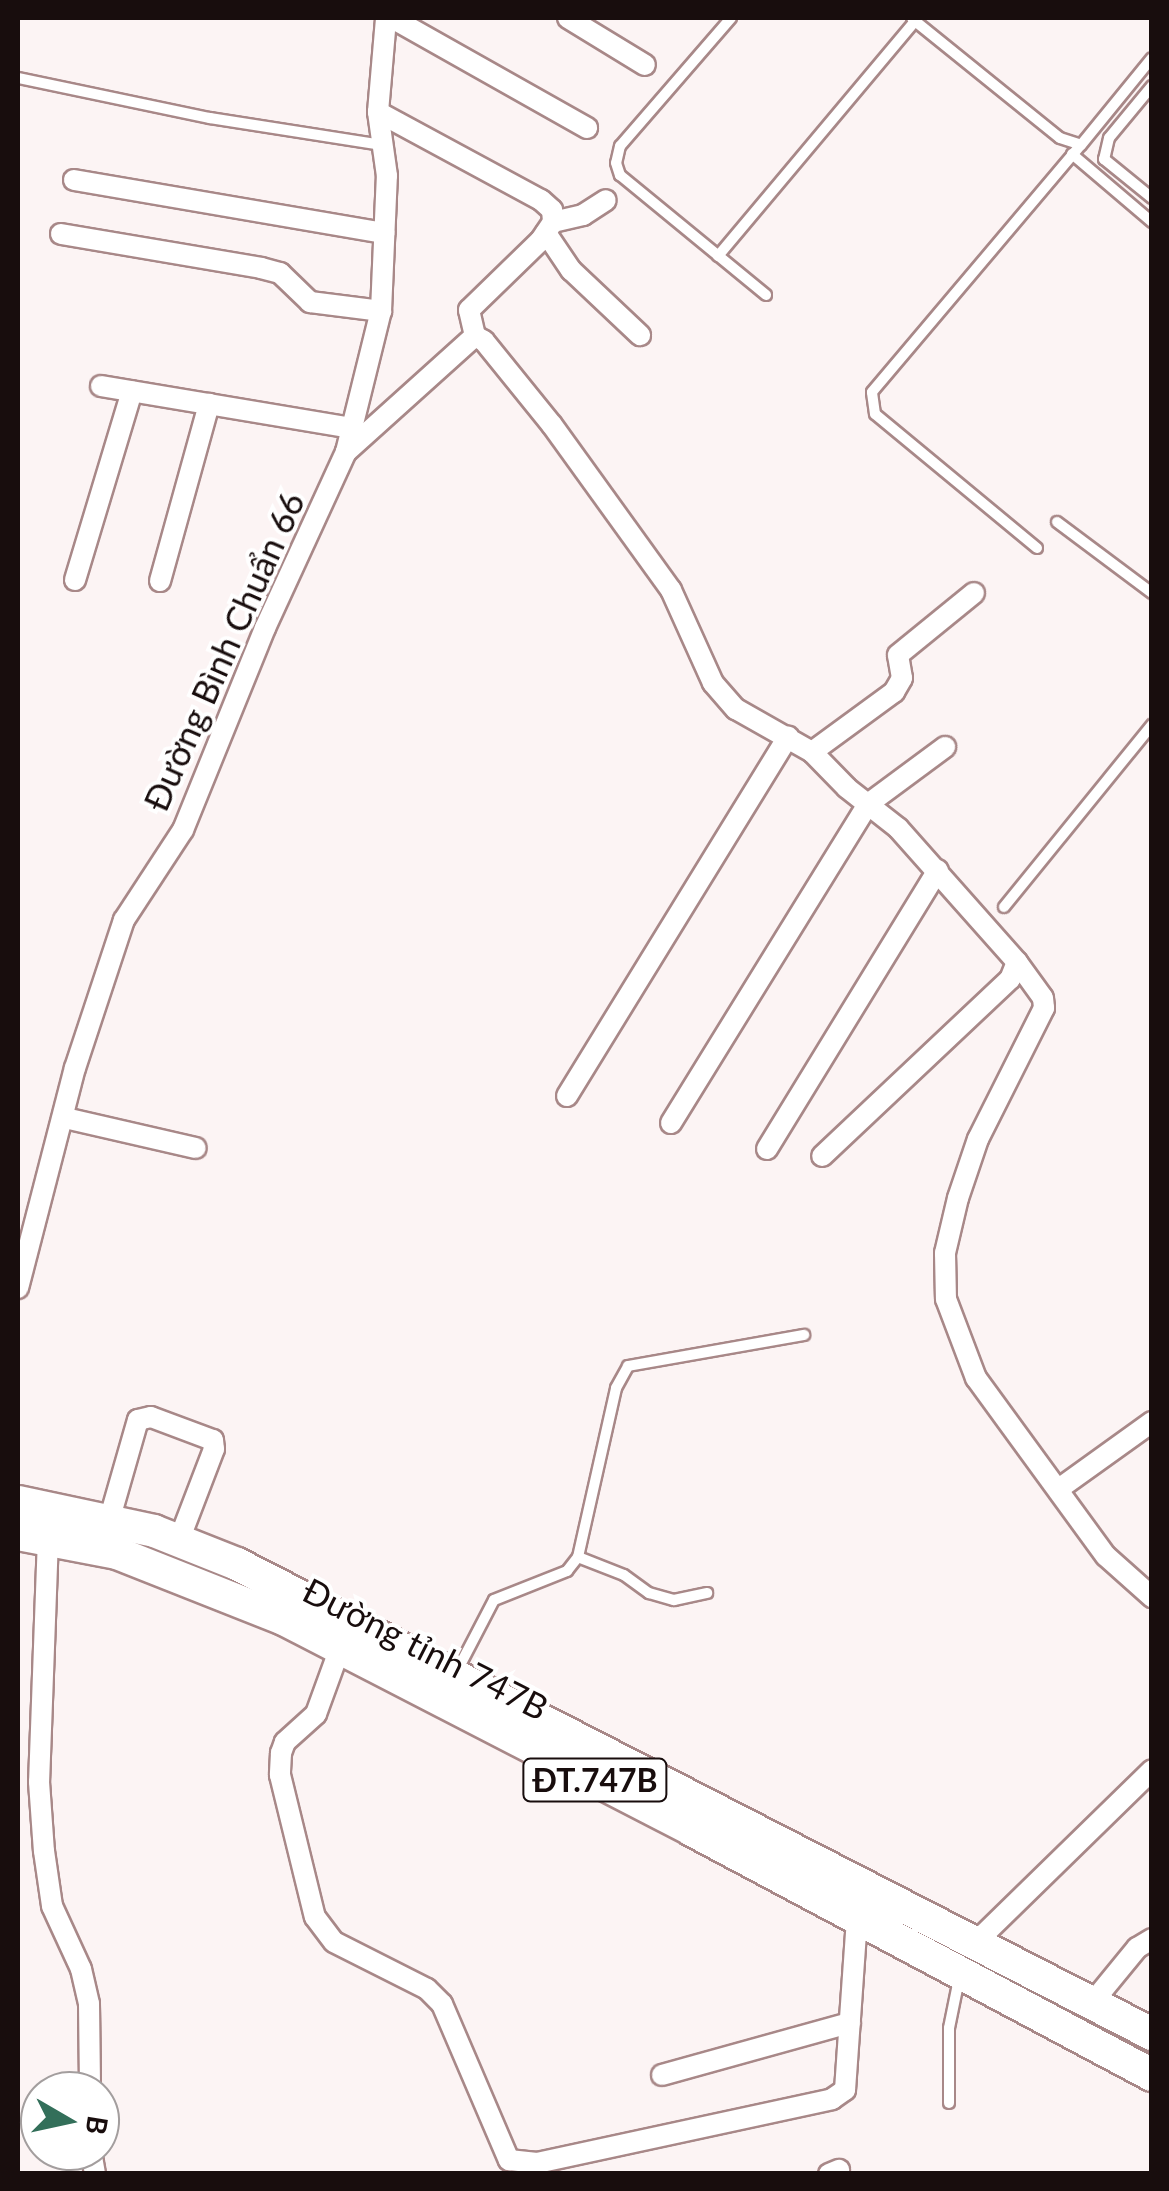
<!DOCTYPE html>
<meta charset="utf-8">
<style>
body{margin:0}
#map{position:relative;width:1169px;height:2191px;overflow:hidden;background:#fcf4f4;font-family:Lato,sans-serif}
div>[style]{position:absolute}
.roads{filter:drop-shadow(2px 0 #a88888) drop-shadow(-2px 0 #a88888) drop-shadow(0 2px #a88888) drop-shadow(0 -2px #a88888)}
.lane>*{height:10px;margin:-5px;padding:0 5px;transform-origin:5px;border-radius:5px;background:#fff}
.street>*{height:20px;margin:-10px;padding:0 10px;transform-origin:10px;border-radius:10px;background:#fff}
.primary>*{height:32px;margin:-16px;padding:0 16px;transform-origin:16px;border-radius:16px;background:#fff}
span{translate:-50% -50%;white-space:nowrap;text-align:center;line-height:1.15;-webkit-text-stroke:8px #fff;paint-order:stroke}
.shield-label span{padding:2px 8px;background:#fff;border:2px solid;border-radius:8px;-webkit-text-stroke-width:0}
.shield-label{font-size:32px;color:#180d0d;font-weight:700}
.street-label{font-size:35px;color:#180d0d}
.frame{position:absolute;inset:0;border:20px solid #180d0d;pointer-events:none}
.north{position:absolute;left:20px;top:2071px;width:100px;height:100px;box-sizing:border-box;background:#fff;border:2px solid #a39e9e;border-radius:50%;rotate:99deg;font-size:28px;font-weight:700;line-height:40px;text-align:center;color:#180d0d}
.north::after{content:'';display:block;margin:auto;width:35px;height:45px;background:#336f5a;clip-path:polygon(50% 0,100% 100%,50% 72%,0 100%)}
</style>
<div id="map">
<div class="roads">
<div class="lane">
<div style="left:731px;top:18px;width:169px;rotate:130.9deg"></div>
<div style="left:620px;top:146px;width:17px;rotate:103deg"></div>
<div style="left:616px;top:163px;width:13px;rotate:72deg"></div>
<div style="left:620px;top:175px;width:189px;rotate:39.4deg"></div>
<div style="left:917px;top:18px;width:4px;rotate:124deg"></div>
<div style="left:915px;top:21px;width:186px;rotate:38.9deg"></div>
<div style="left:1060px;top:138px;width:22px;rotate:18deg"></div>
<div style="left:1081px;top:145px;width:112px;rotate:-50.8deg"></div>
<div style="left:18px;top:78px;width:196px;rotate:11.8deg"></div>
<div style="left:210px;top:118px;width:174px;rotate:8.9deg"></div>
<div style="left:1152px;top:86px;width:67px;rotate:129.6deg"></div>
<div style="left:1109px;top:138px;width:22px;rotate:103deg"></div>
<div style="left:1104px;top:159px;width:62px;rotate:39.1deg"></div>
<div style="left:1072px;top:154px;width:105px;rotate:40.4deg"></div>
<div style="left:718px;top:256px;width:307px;rotate:-50deg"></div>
<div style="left:915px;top:21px;width:4px;rotate:-135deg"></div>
<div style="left:1057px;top:522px;width:119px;rotate:36.8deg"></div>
<div style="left:1037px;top:548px;width:210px;rotate:-140.4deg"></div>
<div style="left:875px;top:414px;width:22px;rotate:-98deg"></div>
<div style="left:872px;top:392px;width:324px;rotate:-49.8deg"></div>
<div style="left:1004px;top:907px;width:235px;rotate:-50.9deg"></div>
<div style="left:578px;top:1557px;width:49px;rotate:21.4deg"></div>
<div style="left:624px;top:1575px;width:31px;rotate:36deg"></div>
<div style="left:649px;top:1593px;width:26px;rotate:16deg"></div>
<div style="left:674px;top:1600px;width:34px;rotate:-12deg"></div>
<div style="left:457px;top:1671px;width:80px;rotate:-62.5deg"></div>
<div style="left:494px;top:1600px;width:79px;rotate:-21.7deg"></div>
<div style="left:567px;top:1571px;width:18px;rotate:-52deg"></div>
<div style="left:578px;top:1557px;width:173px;rotate:-77.3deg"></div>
<div style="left:616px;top:1388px;width:25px;rotate:-61deg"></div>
<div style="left:628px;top:1366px;width:179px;rotate:-10deg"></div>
<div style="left:949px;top:2103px;width:75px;rotate:-90deg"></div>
<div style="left:949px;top:2028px;width:50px;rotate:-78.5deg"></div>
</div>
<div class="street">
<div style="left:392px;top:18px;width:224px;rotate:29.4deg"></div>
<div style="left:568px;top:18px;width:90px;rotate:31.4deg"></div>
<div style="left:378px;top:112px;width:185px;rotate:28.4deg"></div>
<div style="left:541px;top:200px;width:15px;rotate:42deg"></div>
<div style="left:552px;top:210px;width:12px;rotate:85deg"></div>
<div style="left:553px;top:222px;width:23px;rotate:124deg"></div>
<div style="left:540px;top:241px;width:99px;rotate:135.8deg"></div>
<div style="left:469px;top:310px;width:27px;rotate:77deg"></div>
<div style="left:74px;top:180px;width:315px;rotate:9.7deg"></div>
<div style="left:553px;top:222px;width:31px;rotate:-13deg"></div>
<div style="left:583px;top:215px;width:27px;rotate:-33deg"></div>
<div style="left:546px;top:233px;width:45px;rotate:56deg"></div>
<div style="left:571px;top:270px;width:95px;rotate:43.3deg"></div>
<div style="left:61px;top:234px;width:203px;rotate:9.6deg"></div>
<div style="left:261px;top:268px;width:20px;rotate:15deg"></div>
<div style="left:280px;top:273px;width:42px;rotate:44deg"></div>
<div style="left:310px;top:302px;width:72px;rotate:7.2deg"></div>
<div style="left:101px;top:386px;width:254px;rotate:9.5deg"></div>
<div style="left:346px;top:452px;width:173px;rotate:-42deg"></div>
<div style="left:475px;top:336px;width:10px;rotate:29deg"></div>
<div style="left:484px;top:341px;width:108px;rotate:51deg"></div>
<div style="left:552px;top:425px;width:203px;rotate:54.2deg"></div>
<div style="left:671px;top:590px;width:102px;rotate:65.7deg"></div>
<div style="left:713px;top:683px;width:35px;rotate:49deg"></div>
<div style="left:736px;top:709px;width:87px;rotate:29.5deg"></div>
<div style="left:812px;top:752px;width:50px;rotate:45.8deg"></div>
<div style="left:847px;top:788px;width:65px;rotate:38.1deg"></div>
<div style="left:898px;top:828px;width:179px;rotate:48.4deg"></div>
<div style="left:1017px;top:962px;width:18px;rotate:112deg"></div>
<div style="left:1010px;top:979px;width:258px;rotate:136.7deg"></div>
<div style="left:75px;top:580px;width:197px;rotate:-73.2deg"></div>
<div style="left:160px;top:581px;width:184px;rotate:-74.5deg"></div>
<div style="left:812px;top:752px;width:102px;rotate:-36.2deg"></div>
<div style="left:894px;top:692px;width:16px;rotate:-60deg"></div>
<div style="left:902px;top:678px;width:23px;rotate:-100deg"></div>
<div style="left:898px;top:655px;width:98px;rotate:-39.2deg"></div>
<div style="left:1017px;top:962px;width:44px;rotate:54.2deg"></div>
<div style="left:1043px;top:998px;width:10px;rotate:84deg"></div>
<div style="left:1044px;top:1008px;width:147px;rotate:116.7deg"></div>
<div style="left:978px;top:1139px;width:62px;rotate:108.7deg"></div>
<div style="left:958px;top:1198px;width:57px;rotate:103.3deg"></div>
<div style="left:945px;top:1253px;width:46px;rotate:88.8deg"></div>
<div style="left:946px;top:1299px;width:85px;rotate:69.2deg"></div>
<div style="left:976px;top:1378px;width:220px;rotate:53.9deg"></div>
<div style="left:1106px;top:1556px;width:62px;rotate:41.7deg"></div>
<div style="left:567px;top:1096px;width:422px;rotate:-58.4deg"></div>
<div style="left:65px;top:1118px;width:134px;rotate:12.9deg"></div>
<div style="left:671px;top:1123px;width:375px;rotate:-58.3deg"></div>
<div style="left:868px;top:804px;width:96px;rotate:-36.5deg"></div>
<div style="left:767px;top:1149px;width:327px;rotate:-58.5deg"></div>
<div style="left:18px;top:1288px;width:227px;rotate:-75.5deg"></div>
<div style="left:75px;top:1068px;width:156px;rotate:-71.7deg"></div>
<div style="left:124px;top:920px;width:108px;rotate:-56.8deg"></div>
<div style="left:183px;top:830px;width:218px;rotate:-67.9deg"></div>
<div style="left:265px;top:628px;width:194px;rotate:-65.3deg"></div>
<div style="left:346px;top:452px;width:145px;rotate:-76.1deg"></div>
<div style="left:381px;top:311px;width:135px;rotate:-87.5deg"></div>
<div style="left:387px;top:176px;width:65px;rotate:-98deg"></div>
<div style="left:378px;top:112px;width:94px;rotate:-85.1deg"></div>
<div style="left:1060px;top:1488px;width:113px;rotate:-35.7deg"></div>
<div style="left:109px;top:1521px;width:105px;rotate:-74deg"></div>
<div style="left:138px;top:1420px;width:13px;rotate:-13deg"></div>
<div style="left:151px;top:1417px;width:66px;rotate:20.4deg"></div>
<div style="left:213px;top:1440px;width:9px;rotate:84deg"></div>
<div style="left:214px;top:1449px;width:97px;rotate:111deg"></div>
<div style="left:48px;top:1538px;width:244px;rotate:92.1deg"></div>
<div style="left:39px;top:1782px;width:69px;rotate:85.9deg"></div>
<div style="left:44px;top:1851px;width:56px;rotate:81.7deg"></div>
<div style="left:52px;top:1906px;width:69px;rotate:65.3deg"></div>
<div style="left:81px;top:1969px;width:36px;rotate:77deg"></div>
<div style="left:89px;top:2004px;width:87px;rotate:89.3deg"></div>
<div style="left:340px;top:1648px;width:70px;rotate:110deg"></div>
<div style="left:316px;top:1714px;width:42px;rotate:137.9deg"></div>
<div style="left:285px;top:1742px;width:12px;rotate:110deg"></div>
<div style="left:281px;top:1753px;width:22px;rotate:93deg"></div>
<div style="left:280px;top:1775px;width:146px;rotate:76.2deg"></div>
<div style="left:315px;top:1917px;width:31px;rotate:53deg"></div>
<div style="left:334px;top:1942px;width:104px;rotate:26.8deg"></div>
<div style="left:427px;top:1989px;width:21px;rotate:45deg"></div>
<div style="left:442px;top:2004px;width:170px;rotate:66.8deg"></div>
<div style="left:509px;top:2160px;width:28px;rotate:6deg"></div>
<div style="left:537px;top:2163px;width:302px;rotate:-12.2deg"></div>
<div style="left:832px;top:2099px;width:16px;rotate:-35deg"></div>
<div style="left:845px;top:2090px;width:172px;rotate:-86deg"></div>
<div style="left:976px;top:1942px;width:246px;rotate:-44.3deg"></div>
<div style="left:1092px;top:2003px;width:71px;rotate:-50.7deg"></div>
<div style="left:1137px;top:1948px;width:17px;rotate:-31deg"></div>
<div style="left:662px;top:2075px;width:195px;rotate:-15.5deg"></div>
<div style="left:91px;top:2151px;width:23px;rotate:80deg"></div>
<div style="left:829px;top:2174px;width:11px;rotate:-22deg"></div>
</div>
<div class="primary">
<div style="left:18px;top:1502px;width:139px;rotate:12deg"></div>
<div style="left:154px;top:1531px;width:89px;rotate:21.7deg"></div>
<div style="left:237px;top:1564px;width:1029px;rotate:27.19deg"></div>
<div style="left:18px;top:1534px;width:101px;rotate:10.9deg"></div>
<div style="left:117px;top:1553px;width:180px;rotate:21.6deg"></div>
<div style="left:284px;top:1619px;width:459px;rotate:27.3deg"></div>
<div style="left:692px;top:1830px;width:521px;rotate:28.04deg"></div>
</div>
</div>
<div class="shield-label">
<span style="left:595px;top:1780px">ĐT.747B</span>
</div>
<div class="street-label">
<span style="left:223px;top:651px;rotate:-66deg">Đường Bình Chuẩn 66</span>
<span style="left:426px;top:1648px;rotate:27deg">Đường tỉnh 747B</span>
</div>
<div class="frame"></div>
<div class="north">B</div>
</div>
